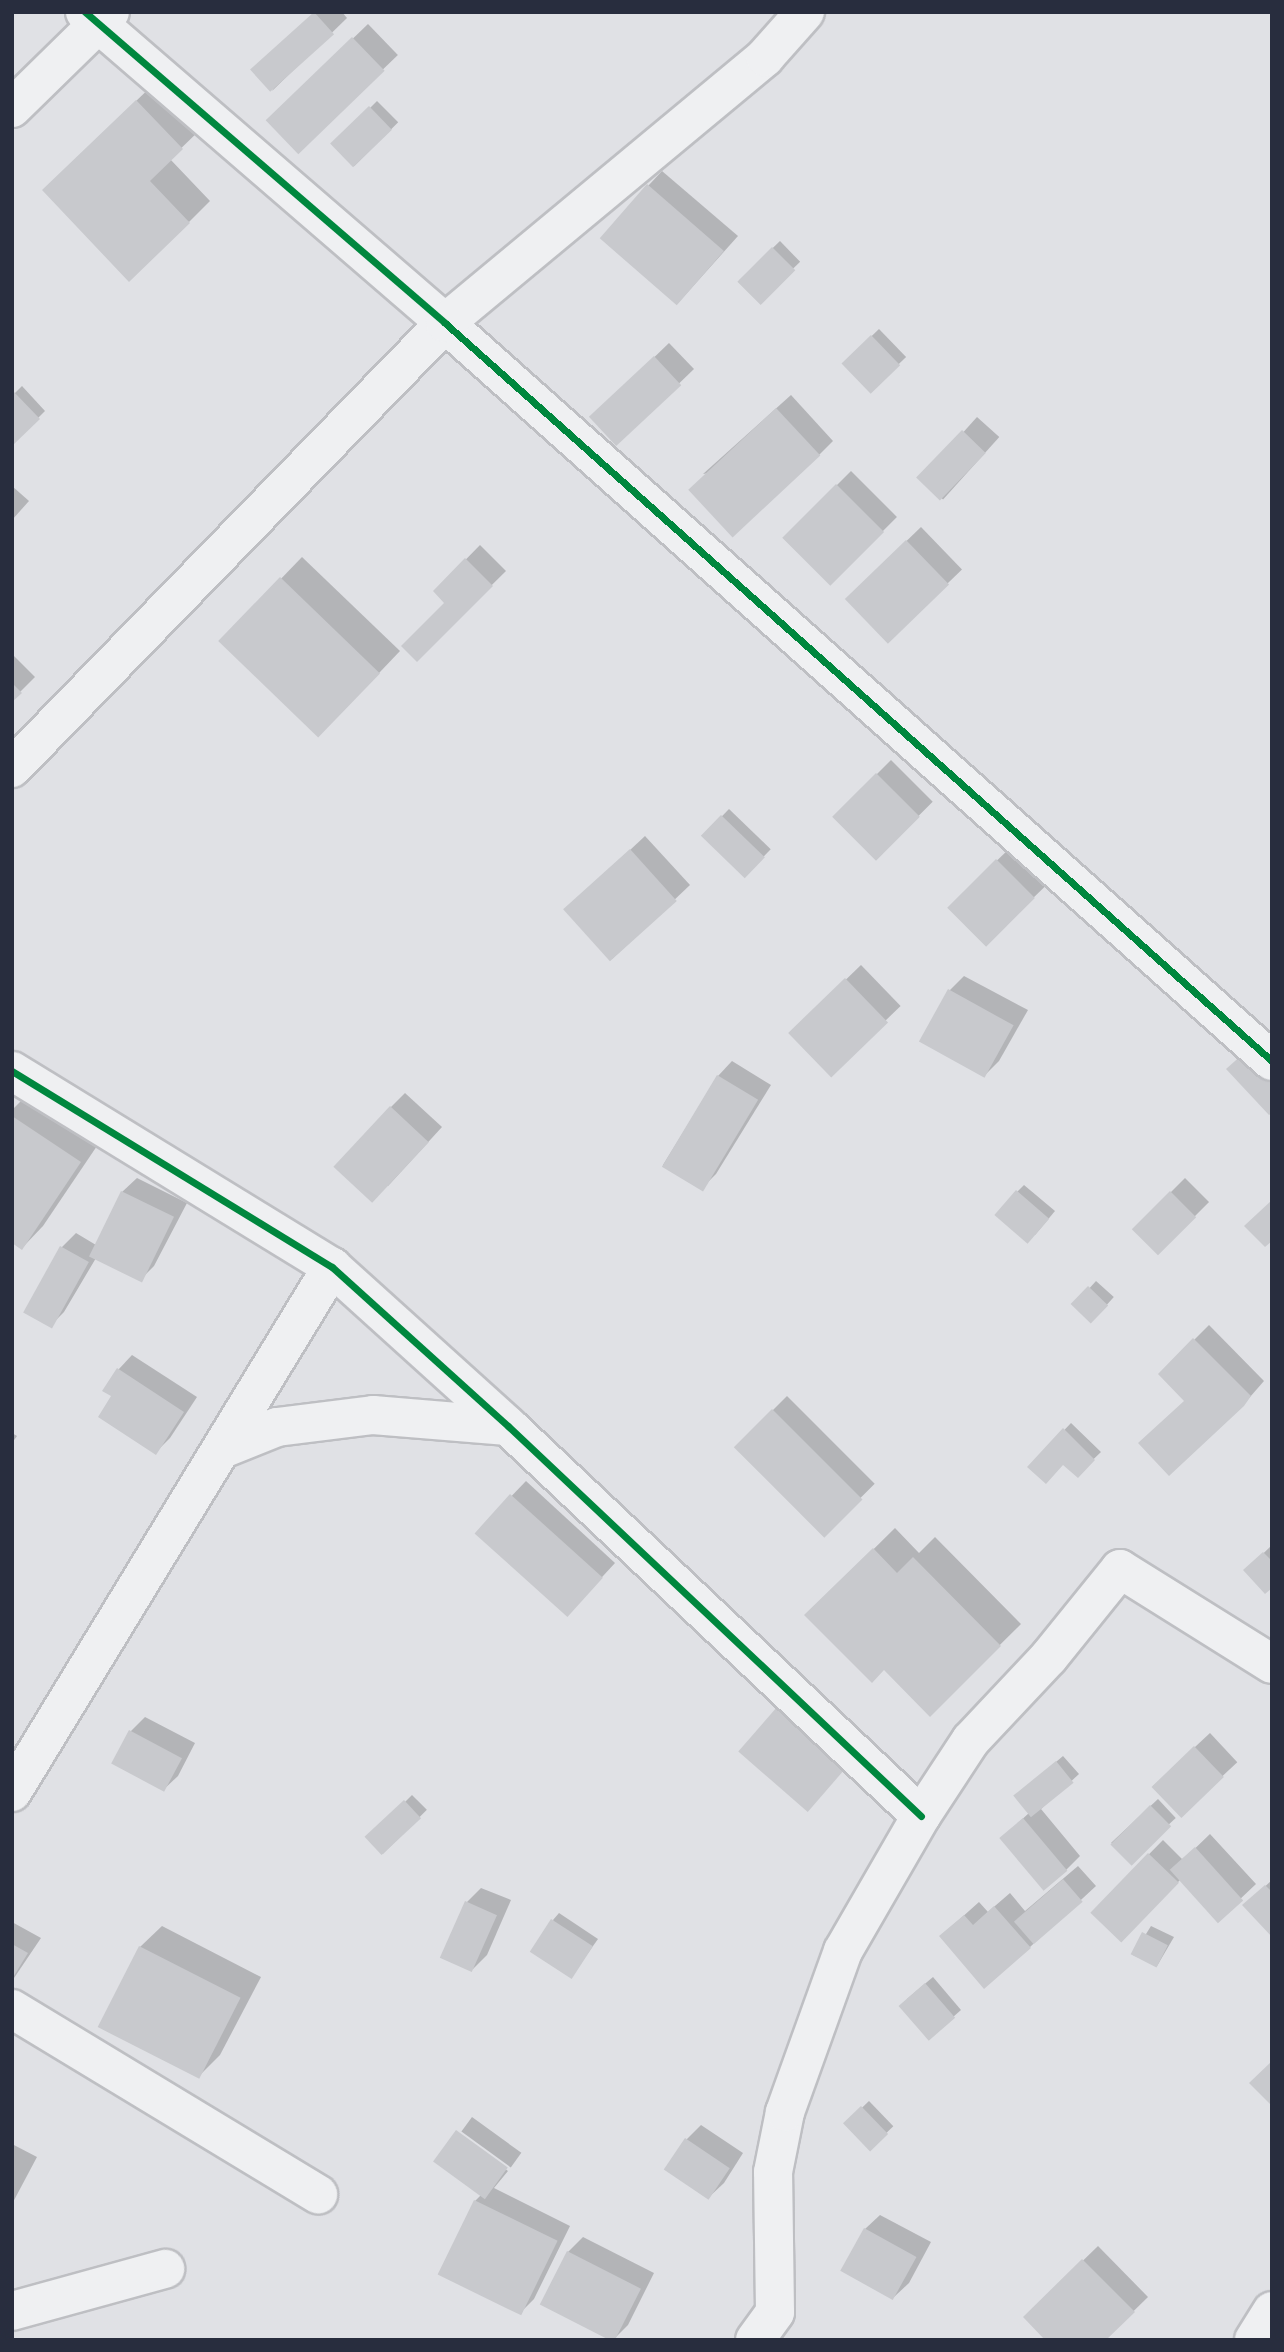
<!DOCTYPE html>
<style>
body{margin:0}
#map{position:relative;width:1284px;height:2352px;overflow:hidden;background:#e0e1e5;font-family:"Work Sans",sans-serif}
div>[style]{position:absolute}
.shadow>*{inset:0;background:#0003;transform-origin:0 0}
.building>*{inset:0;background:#c8c9cd;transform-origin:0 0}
.roads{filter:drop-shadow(2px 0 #bebfc3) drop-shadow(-2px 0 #bebfc3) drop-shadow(0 2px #bebfc3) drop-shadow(0 -2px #bebfc3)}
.minor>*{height:38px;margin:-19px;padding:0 19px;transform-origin:19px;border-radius:19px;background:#eff0f2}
.cycleway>*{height:7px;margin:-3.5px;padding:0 3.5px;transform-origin:3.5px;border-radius:3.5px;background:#00873e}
span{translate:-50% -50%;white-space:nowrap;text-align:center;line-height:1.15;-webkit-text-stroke:7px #edf0f5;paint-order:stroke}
.frame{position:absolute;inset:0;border:14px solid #282d3e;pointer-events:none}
</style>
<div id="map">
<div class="shadow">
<div style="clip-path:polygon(314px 12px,342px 12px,347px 18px,272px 91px)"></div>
<div style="left:368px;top:24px;width:43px;height:139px;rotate:46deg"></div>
<div style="clip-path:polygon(158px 80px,203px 127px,170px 159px,210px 201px,189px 222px,65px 169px)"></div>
<div style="left:377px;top:101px;width:30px;height:62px;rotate:45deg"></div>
<div style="clip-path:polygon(662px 171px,738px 236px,678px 303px,648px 186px)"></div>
<div style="left:780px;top:241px;width:29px;height:57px;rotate:46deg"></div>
<div style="left:879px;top:329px;width:39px;height:49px;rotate:46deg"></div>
<div style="left:669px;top:343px;width:36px;height:107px;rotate:46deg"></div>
<div style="clip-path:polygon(22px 386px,45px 411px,12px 444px,12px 396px)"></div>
<div style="clip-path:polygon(791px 395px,833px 441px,819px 455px,703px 474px)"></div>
<div style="left:977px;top:417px;width:30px;height:84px;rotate:42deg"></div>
<div style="left:851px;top:471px;width:65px;height:93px;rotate:45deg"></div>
<div style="clip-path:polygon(12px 486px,29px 501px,12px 520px)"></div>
<div style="left:921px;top:527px;width:59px;height:103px;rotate:46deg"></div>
<div style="clip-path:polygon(480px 545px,506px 571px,417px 659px,446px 603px,435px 591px)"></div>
<div style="clip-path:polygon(302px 557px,400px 651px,340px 714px,221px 641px)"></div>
<div style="clip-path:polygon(12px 654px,35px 677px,12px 700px)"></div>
<div style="left:891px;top:760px;width:59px;height:80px;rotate:45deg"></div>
<div style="left:729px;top:809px;width:58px;height:37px;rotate:44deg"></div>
<div style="clip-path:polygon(645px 836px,690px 885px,612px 959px,581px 896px)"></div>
<div style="left:1012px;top:846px;width:52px;height:87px;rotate:46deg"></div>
<div style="left:861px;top:965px;width:57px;height:98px;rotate:46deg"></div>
<div style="clip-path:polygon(964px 976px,1028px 1010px,999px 1061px,984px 1076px,921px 1041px,950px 990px)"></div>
<div style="clip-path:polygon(732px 1061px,771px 1085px,716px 1174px,701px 1189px,663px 1165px,718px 1076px)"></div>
<div style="clip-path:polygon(30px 1092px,101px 1140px,43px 1226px,22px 1248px,12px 1241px,12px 1110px)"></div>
<div style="clip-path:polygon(405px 1093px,442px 1127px,388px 1186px,391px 1107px)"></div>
<div style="clip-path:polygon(137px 1178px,187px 1203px,154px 1266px,140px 1280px,96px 1258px,64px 1312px,50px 1326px,62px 1247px,76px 1233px,96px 1245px,122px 1192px)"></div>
<div style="left:1185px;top:1178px;width:34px;height:72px;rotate:45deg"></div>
<div style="clip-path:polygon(1024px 1185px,1055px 1211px,1035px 1235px,1017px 1192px)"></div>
<div style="left:1096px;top:1281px;width:24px;height:33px;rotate:42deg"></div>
<div style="clip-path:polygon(1209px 1325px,1264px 1381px,1243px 1405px,1186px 1400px,1160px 1374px)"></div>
<div style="clip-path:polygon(132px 1355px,197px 1397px,170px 1438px,156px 1452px,113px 1396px,118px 1370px)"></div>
<div style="left:787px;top:1396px;width:124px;height:73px;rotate:45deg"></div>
<div style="clip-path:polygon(1071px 1423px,1101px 1452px,1077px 1475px,1064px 1463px,1029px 1467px)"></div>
<div style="clip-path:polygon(12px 1433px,17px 1436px,12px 1443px)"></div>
<div style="clip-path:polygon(526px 1481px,615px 1563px,580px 1601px,476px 1533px)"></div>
<div style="clip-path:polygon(895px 1528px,919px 1553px,935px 1537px,1021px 1624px,930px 1714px,885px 1668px,807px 1615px)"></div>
<div style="clip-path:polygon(1271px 1546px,1272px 1547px,1272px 1585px,1246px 1570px)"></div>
<div style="clip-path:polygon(145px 1717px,195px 1743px,178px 1776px,163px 1790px,113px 1763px,131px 1731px)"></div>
<div style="left:1210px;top:1733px;width:40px;height:78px;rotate:47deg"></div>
<div style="clip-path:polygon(1063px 1756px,1079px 1774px,1041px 1809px,1080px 1856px,1066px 1870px,1002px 1838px,1030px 1812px,1023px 1790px)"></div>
<div style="left:412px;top:1795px;width:21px;height:62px;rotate:45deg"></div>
<div style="left:1158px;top:1799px;width:26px;height:64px;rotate:47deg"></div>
<div style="clip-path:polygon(1210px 1834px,1256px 1884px,1218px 1920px,1181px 1879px,1121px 1939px,1092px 1912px,1163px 1840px,1183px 1860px)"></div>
<div style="clip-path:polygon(1078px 1866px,1096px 1886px,1030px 1947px,941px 1936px,979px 1902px,988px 1912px,1010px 1893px,1025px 1911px)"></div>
<div style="clip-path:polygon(1272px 1880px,1272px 1935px,1245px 1905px)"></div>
<div style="clip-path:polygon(481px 1888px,511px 1900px,487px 1955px,473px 1969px,467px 1902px)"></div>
<div style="clip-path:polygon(559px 1913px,598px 1939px,571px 1977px,553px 1920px)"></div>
<div style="clip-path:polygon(12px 1922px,41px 1938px,12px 1981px)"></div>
<div style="clip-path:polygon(162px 1926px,261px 1977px,220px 2055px,198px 2077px,140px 1947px)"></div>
<div style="clip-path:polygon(1151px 1926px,1174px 1937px,1157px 1966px,1133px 1955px)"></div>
<div style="clip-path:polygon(933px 1977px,961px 2010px,928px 2039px,907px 1999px)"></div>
<div style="left:869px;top:2101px;width:35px;height:32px;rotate:46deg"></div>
<div style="left:472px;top:2117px;width:61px;height:18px;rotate:36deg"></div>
<div style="clip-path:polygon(701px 2125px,743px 2153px,724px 2183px,709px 2197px,686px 2140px)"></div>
<div style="clip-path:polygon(457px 2133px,508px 2171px,494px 2188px,570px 2226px,534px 2299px,520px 2313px,475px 2201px,481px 2195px)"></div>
<div style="clip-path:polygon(12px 2144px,37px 2157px,12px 2204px)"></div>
<div style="clip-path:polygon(880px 2215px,931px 2242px,909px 2283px,894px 2297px,865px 2229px)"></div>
<div style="clip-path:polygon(583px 2237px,654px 2273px,628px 2325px,614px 2339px,568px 2252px)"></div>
<div style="clip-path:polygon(1098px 2246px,1148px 2297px,1104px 2340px,1025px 2317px)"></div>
</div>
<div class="building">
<div style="left:314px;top:12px;width:30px;height:86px;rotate:48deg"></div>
<div style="left:352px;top:37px;width:47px;height:120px;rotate:46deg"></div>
<div style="clip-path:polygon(136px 100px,183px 149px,150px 181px,190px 223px,129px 282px,42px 190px)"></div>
<div style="left:369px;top:106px;width:33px;height:54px;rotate:46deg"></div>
<div style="left:647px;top:184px;width:102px;height:72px;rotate:41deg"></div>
<div style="left:772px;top:247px;width:33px;height:49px;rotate:45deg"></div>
<div style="left:871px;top:335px;width:42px;height:41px;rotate:46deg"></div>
<div style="left:654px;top:356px;width:40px;height:89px;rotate:47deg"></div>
<div style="clip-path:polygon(14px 392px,40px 419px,12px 446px,12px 393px)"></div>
<div style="left:776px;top:408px;width:65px;height:120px;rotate:47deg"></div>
<div style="left:962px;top:430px;width:33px;height:66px;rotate:44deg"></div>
<div style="left:836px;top:484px;width:68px;height:76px;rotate:45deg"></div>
<div style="left:906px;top:540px;width:62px;height:85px;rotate:46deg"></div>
<div style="clip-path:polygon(465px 558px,493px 586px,417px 662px,401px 646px,444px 603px,433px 591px)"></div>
<div style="left:280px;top:577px;width:139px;height:89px;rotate:44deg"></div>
<div style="clip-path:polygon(12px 683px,22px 693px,12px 702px)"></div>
<div style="left:876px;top:773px;width:62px;height:62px;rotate:45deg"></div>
<div style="left:721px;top:815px;width:61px;height:29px;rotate:44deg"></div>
<div style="left:630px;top:849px;width:70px;height:90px;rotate:48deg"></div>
<div style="left:996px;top:859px;width:55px;height:69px;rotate:45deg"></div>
<div style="left:845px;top:978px;width:62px;height:79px;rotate:46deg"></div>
<div style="left:948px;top:989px;width:75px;height:60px;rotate:29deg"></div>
<div style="clip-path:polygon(1244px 1053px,1272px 1082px,1272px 1113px,1269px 1115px,1226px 1069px)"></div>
<div style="left:717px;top:1075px;width:48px;height:107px;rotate:31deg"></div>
<div style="left:390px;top:1106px;width:53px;height:83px;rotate:43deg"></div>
<div style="clip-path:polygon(12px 1116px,81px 1162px,22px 1250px,12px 1243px)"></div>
<div style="left:1016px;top:1190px;width:44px;height:33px;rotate:41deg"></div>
<div style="left:121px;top:1191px;width:59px;height:73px;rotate:26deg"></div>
<div style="left:1170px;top:1191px;width:37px;height:54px;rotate:45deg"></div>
<div style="clip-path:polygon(1272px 1200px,1272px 1241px,1265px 1247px,1244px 1226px)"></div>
<div style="left:60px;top:1246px;width:33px;height:76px;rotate:29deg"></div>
<div style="left:1088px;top:1286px;width:28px;height:25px;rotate:44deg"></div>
<div style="clip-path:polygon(1193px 1338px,1251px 1396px,1244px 1406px,1169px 1476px,1138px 1443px,1184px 1401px,1158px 1374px)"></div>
<div style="clip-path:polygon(117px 1368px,184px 1412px,156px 1455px,98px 1417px,111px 1396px,102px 1391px)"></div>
<div style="left:772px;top:1409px;width:128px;height:54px;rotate:45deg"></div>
<div style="clip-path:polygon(1063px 1428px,1095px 1460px,1078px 1478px,1063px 1465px,1046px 1484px,1027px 1467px)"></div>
<div style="left:510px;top:1494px;width:125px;height:53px;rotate:42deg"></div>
<div style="clip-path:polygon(873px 1548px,897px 1573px,913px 1557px,1001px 1646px,930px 1717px,884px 1670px,872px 1683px,804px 1615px)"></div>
<div style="clip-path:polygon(1263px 1552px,1272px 1561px,1272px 1588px,1265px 1594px,1243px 1570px)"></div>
<div style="left:777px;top:1707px;width:92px;height:59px;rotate:41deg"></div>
<div style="left:129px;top:1730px;width:60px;height:38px;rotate:28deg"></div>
<div style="left:1194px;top:1746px;width:43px;height:59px;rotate:46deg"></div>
<div style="left:1056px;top:1761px;width:28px;height:55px;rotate:51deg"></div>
<div style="left:404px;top:1800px;width:25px;height:54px;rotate:47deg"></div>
<div style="left:1150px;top:1805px;width:30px;height:56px;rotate:45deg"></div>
<div style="left:1023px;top:1818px;width:69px;height:31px;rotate:50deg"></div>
<div style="left:1195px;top:1847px;width:72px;height:34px;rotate:48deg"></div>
<div style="left:1148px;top:1853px;width:43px;height:83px;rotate:44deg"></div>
<div style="left:1063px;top:1879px;width:30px;height:65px;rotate:49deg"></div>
<div style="clip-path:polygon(1265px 1885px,1272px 1892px,1272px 1937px,1242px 1905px)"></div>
<div style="left:465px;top:1901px;width:35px;height:62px;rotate:24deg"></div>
<div style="clip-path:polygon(994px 1906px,1031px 1948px,984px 1989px,939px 1936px,964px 1915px,973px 1925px)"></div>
<div style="left:551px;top:1919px;width:50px;height:39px;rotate:33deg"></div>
<div style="left:1142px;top:1932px;width:29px;height:25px;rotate:27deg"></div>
<div style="clip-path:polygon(12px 1944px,28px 1953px,12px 1979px)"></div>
<div style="left:139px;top:1946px;width:114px;height:91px;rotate:27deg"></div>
<div style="left:925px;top:1983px;width:46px;height:35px;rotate:49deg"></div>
<div style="clip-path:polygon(1272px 2061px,1272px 2106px,1249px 2083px)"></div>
<div style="left:861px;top:2106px;width:39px;height:25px;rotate:46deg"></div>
<div style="left:456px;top:2130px;width:64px;height:39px;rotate:36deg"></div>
<div style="left:685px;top:2138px;width:54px;height:38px;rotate:34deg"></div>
<div style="left:474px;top:2200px;width:93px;height:83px;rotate:26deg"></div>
<div style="left:864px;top:2228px;width:60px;height:49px;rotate:29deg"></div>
<div style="left:567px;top:2251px;width:83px;height:60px;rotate:27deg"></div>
<div style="clip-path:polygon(1082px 2259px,1135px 2312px,1106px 2340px,1045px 2340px,1023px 2317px)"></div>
</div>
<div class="roads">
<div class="minor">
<div style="left:85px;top:12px;width:476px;rotate:40.8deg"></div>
<div style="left:445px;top:323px;width:1108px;rotate:41.75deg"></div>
<div style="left:12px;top:108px;width:137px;rotate:-44.4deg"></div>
<div style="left:12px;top:768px;width:621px;rotate:-45.78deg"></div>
<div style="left:445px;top:323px;width:416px;rotate:-39.7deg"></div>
<div style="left:765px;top:57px;width:60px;rotate:-48.4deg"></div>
<div style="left:12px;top:1071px;width:375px;rotate:31.5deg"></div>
<div style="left:332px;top:1267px;width:237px;rotate:42.1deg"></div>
<div style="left:508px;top:1426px;width:568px;rotate:43.36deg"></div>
<div style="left:222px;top:1449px;width:59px;rotate:-21.8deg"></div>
<div style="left:277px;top:1427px;width:97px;rotate:-7.1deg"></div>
<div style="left:373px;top:1415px;width:135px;rotate:4.7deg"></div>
<div style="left:12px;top:1792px;width:615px;rotate:-58.64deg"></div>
<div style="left:12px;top:2009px;width:358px;rotate:31.2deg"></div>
<div style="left:12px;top:2311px;width:159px;rotate:-15.4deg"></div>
<div style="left:755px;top:2340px;width:34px;rotate:-54deg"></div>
<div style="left:775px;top:2312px;width:140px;rotate:-90.8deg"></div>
<div style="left:773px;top:2172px;width:61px;rotate:-78.7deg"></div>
<div style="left:785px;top:2112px;width:171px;rotate:-70.2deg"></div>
<div style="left:843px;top:1951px;width:156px;rotate:-60deg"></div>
<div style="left:921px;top:1816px;width:91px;rotate:-56.7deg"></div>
<div style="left:971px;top:1740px;width:114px;rotate:-46.8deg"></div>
<div style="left:1049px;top:1657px;width:113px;rotate:-51.1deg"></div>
<div style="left:1120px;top:1569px;width:179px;rotate:32deg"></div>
<div style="left:1254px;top:2340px;width:34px;rotate:-58deg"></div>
</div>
</div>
<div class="cycleway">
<div style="left:85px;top:12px;width:476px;rotate:40.8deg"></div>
<div style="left:445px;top:323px;width:1108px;rotate:41.75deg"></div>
<div style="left:12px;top:1071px;width:375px;rotate:31.5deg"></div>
<div style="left:332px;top:1267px;width:237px;rotate:42.1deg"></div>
<div style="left:508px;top:1426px;width:568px;rotate:43.36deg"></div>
</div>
<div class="frame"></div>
</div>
